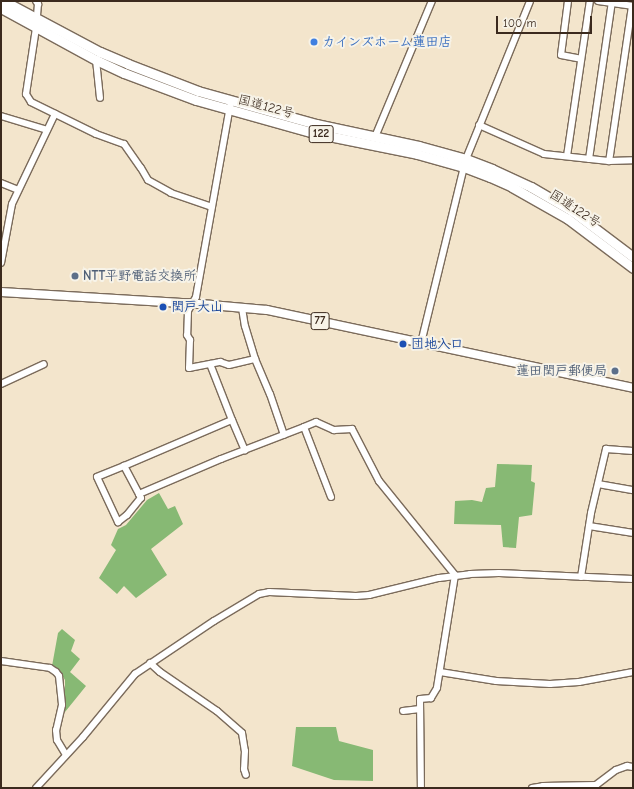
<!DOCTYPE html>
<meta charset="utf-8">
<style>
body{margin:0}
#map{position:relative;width:634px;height:789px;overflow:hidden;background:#f3e5cc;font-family:"Comic Neue","Klee One",sans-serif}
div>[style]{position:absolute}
.forest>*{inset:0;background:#87b974}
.roads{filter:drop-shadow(1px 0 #7b6b5b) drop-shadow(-1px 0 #7b6b5b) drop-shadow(0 1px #7b6b5b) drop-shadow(0 -1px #7b6b5b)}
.minor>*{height:6px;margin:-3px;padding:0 3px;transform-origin:3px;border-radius:3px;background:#fff}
.major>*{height:8px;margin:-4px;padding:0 4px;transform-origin:4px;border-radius:4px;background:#fff}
.highway>*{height:9px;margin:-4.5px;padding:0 4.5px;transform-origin:4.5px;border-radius:4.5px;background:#fff}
.dots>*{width:11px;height:11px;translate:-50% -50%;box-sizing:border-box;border:2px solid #f7f3e8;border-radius:50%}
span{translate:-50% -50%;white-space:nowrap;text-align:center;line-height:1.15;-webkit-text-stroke:4px #f7f3e8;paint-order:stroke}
.shield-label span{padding:1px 3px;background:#f7f3e8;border:1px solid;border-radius:3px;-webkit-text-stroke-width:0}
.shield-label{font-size:12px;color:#3b2a1e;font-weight:700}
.shop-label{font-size:13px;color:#366cbe;font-weight:700}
.left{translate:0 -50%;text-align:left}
.street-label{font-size:13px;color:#3b2a1e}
.service-label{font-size:13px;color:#4e5e75;font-weight:700}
.right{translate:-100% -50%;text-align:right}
.transit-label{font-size:13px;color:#164399;font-weight:700}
.frame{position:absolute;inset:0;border:2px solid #3b2a1e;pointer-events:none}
.scale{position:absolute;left:496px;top:16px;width:96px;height:18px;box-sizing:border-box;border:2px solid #3b2a1e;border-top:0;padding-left:5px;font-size:12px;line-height:14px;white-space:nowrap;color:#3b2a1e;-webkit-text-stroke:3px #f7f3e8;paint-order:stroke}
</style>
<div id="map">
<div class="forest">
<div style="clip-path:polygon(497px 464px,532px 465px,531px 481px,535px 483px,532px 515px,519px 517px,516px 548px,503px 547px,501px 525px,454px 524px,455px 501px,472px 500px,482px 502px,486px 488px,495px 487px)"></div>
<div style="clip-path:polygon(159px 493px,168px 509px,175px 506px,183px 524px,151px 549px,167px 575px,136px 598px,124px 586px,117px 594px,99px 578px,116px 550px,111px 545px,118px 529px,126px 525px,147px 500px)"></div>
<div style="clip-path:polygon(62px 629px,75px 640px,71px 651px,80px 659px,70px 672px,86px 686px,65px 712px,65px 680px,59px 670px,52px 666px,58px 633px)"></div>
<div style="clip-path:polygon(296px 727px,336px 727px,339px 741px,373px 750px,373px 781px,334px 780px,292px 766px)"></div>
</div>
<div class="roads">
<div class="minor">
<div style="left:36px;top:1px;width:4px;rotate:56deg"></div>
<div style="left:38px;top:4px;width:24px;rotate:95deg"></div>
<div style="left:36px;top:28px;width:67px;rotate:98.6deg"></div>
<div style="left:26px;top:94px;width:9px;rotate:58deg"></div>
<div style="left:31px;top:102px;width:72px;rotate:26.2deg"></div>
<div style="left:96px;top:134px;width:30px;rotate:20deg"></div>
<div style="left:124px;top:144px;width:29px;rotate:55deg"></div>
<div style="left:141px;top:168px;width:14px;rotate:60deg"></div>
<div style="left:148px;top:180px;width:26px;rotate:29deg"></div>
<div style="left:171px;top:193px;width:43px;rotate:18.9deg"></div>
<div style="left:568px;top:1px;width:54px;rotate:97.4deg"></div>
<div style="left:561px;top:55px;width:20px;rotate:11deg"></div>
<div style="left:598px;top:1px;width:34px;rotate:8deg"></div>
<div style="left:632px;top:6px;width:157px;rotate:98.4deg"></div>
<div style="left:96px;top:60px;width:38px;rotate:84deg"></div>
<div style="left:230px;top:106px;width:194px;rotate:100.1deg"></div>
<div style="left:196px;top:297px;width:16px;rotate:120deg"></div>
<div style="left:188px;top:311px;width:24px;rotate:92deg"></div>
<div style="left:187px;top:335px;width:6px;rotate:59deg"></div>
<div style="left:190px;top:340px;width:28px;rotate:92deg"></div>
<div style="left:189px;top:368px;width:32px;rotate:-11deg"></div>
<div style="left:220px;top:362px;width:9px;rotate:18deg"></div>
<div style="left:229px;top:365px;width:27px;rotate:-13deg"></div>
<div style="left:1px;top:116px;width:48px;rotate:16.9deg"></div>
<div style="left:479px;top:125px;width:71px;rotate:24deg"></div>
<div style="left:544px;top:154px;width:65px;rotate:6.1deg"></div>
<div style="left:609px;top:161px;width:24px;rotate:-2deg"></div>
<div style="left:375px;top:137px;width:147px;rotate:-67.3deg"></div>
<div style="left:567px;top:156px;width:157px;rotate:-81.6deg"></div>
<div style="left:589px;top:159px;width:160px;rotate:-81.7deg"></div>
<div style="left:1px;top:183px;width:18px;rotate:22deg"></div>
<div style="left:1px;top:263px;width:60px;rotate:-79.4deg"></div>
<div style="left:12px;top:204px;width:100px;rotate:-64.5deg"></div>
<div style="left:242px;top:308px;width:18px;rotate:81deg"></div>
<div style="left:245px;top:326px;width:34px;rotate:73deg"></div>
<div style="left:255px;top:359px;width:38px;rotate:67deg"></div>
<div style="left:270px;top:394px;width:43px;rotate:71.1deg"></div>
<div style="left:421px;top:343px;width:189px;rotate:-76.3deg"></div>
<div style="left:466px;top:159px;width:170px;rotate:-67.9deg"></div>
<div style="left:1px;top:384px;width:47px;rotate:-24.9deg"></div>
<div style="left:232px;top:420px;width:33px;rotate:67deg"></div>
<div style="left:304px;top:427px;width:13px;rotate:-23deg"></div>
<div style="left:316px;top:422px;width:20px;rotate:24deg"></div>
<div style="left:334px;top:430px;width:18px;rotate:-3deg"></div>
<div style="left:352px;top:429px;width:59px;rotate:62.6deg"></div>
<div style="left:379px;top:481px;width:121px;rotate:51deg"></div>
<div style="left:455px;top:575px;width:114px;rotate:99.1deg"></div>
<div style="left:437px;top:688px;width:12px;rotate:121deg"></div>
<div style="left:431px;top:698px;width:11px;rotate:175deg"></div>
<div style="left:420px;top:699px;width:89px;rotate:89.4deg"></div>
<div style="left:124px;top:466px;width:29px;rotate:158deg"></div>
<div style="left:97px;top:477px;width:50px;rotate:65deg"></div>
<div style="left:118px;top:522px;width:11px;rotate:-38deg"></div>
<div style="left:127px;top:515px;width:22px;rotate:-51deg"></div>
<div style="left:141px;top:498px;width:4px;rotate:-117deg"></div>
<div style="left:139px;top:494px;width:89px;rotate:-23.1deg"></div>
<div style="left:221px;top:459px;width:89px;rotate:-21.1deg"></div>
<div style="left:304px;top:427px;width:75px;rotate:68.9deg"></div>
<div style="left:598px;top:484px;width:36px;rotate:10deg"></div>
<div style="left:139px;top:494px;width:32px;rotate:-118deg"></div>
<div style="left:124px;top:466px;width:117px;rotate:-23.1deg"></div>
<div style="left:232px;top:420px;width:60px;rotate:-111.4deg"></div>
<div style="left:589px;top:526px;width:45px;rotate:9deg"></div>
<div style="left:581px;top:577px;width:65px;rotate:-81.1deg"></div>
<div style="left:591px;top:513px;width:66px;rotate:-76.8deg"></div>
<div style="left:606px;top:449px;width:27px;rotate:4deg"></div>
<div style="left:1px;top:661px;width:49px;rotate:8.1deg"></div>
<div style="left:50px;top:668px;width:7px;rotate:34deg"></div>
<div style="left:56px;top:672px;width:5px;rotate:53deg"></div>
<div style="left:59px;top:676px;width:29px;rotate:84deg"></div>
<div style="left:62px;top:705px;width:26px;rotate:103deg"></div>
<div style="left:56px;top:730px;width:10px;rotate:84deg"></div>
<div style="left:57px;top:740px;width:17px;rotate:59deg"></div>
<div style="left:150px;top:663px;width:13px;rotate:42deg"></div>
<div style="left:160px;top:672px;width:69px;rotate:34.4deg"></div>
<div style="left:217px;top:711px;width:33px;rotate:41deg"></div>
<div style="left:242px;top:733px;width:18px;rotate:81deg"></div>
<div style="left:245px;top:751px;width:18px;rotate:93deg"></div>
<div style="left:244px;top:769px;width:6px;rotate:72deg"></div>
<div style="left:440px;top:672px;width:57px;rotate:9.1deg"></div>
<div style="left:496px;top:681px;width:54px;rotate:3.2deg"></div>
<div style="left:550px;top:684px;width:29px;rotate:-4deg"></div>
<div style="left:579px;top:682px;width:55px;rotate:-10.5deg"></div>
<div style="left:403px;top:711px;width:17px;rotate:-7deg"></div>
<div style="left:36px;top:788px;width:69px;rotate:-47.3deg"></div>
<div style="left:83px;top:737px;width:82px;rotate:-50.5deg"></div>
<div style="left:135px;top:674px;width:95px;rotate:-33.9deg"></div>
<div style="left:214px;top:621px;width:52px;rotate:-31deg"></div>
<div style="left:259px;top:594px;width:10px;rotate:-11deg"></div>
<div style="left:269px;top:592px;width:87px;rotate:2.6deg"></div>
<div style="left:356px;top:596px;width:13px;rotate:-4deg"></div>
<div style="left:369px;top:595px;width:72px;rotate:-13.7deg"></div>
<div style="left:439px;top:578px;width:31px;rotate:-7deg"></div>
<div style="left:470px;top:574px;width:29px;rotate:-2deg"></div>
<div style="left:499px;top:573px;width:134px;rotate:2.6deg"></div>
<div style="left:532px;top:788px;width:11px;rotate:-10deg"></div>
<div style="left:543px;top:786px;width:53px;rotate:-1.1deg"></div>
<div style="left:596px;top:785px;width:25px;rotate:-37deg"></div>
<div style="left:616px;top:770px;width:12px;rotate:-20deg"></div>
<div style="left:627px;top:766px;width:6px;rotate:9deg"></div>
</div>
<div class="major">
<div style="left:1px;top:292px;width:210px;rotate:3.5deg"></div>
<div style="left:211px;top:305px;width:56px;rotate:5.1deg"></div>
<div style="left:267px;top:310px;width:374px;rotate:12deg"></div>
</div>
<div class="highway">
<div style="left:4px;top:1px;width:109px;rotate:28deg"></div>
<div style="left:100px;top:52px;width:30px;rotate:23deg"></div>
<div style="left:128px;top:64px;width:75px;rotate:21.1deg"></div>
<div style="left:198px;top:91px;width:123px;rotate:15.6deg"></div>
<div style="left:316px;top:124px;width:105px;rotate:12.1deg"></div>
<div style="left:419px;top:146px;width:49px;rotate:15.5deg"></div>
<div style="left:466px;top:159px;width:28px;rotate:21deg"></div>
<div style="left:492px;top:169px;width:43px;rotate:24.8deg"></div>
<div style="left:531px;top:187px;width:48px;rotate:30.3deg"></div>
<div style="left:572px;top:211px;width:76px;rotate:37deg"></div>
<div style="left:1px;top:8px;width:108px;rotate:28.7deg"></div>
<div style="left:96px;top:60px;width:31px;rotate:25deg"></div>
<div style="left:124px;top:73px;width:77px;rotate:20.6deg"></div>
<div style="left:196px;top:100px;width:123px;rotate:15.6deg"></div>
<div style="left:314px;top:133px;width:105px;rotate:11.5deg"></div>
<div style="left:417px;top:154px;width:49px;rotate:15.5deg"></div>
<div style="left:464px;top:167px;width:28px;rotate:21deg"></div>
<div style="left:490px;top:177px;width:24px;rotate:24deg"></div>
<div style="left:512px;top:187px;width:64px;rotate:29.7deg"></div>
<div style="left:568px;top:219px;width:81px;rotate:37deg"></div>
</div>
</div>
<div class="dots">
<div style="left:314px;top:42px;background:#3f7fe0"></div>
<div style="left:75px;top:276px;background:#5c6f8a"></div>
<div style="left:163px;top:307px;background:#1a4fb4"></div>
<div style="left:403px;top:344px;background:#1a4fb4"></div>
<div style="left:615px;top:371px;background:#5c6f8a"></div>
</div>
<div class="shield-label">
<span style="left:321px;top:134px">122</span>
<span style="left:320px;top:321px">77</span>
</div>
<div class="shop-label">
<span class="left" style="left:322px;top:42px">カインズホーム蓮田店</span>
</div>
<div class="street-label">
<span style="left:266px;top:107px;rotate:15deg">国道122号</span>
<span style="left:575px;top:209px;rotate:33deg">国道122号</span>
</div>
<div class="service-label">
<span class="left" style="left:83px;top:276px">NTT平野電話交換所</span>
<span class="right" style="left:607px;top:371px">蓮田閏戸郵便局</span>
</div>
<div class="transit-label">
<span class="left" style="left:171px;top:307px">閏戸大山</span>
<span class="left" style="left:411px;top:344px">団地入口</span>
</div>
<div class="frame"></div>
<div class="scale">100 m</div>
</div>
